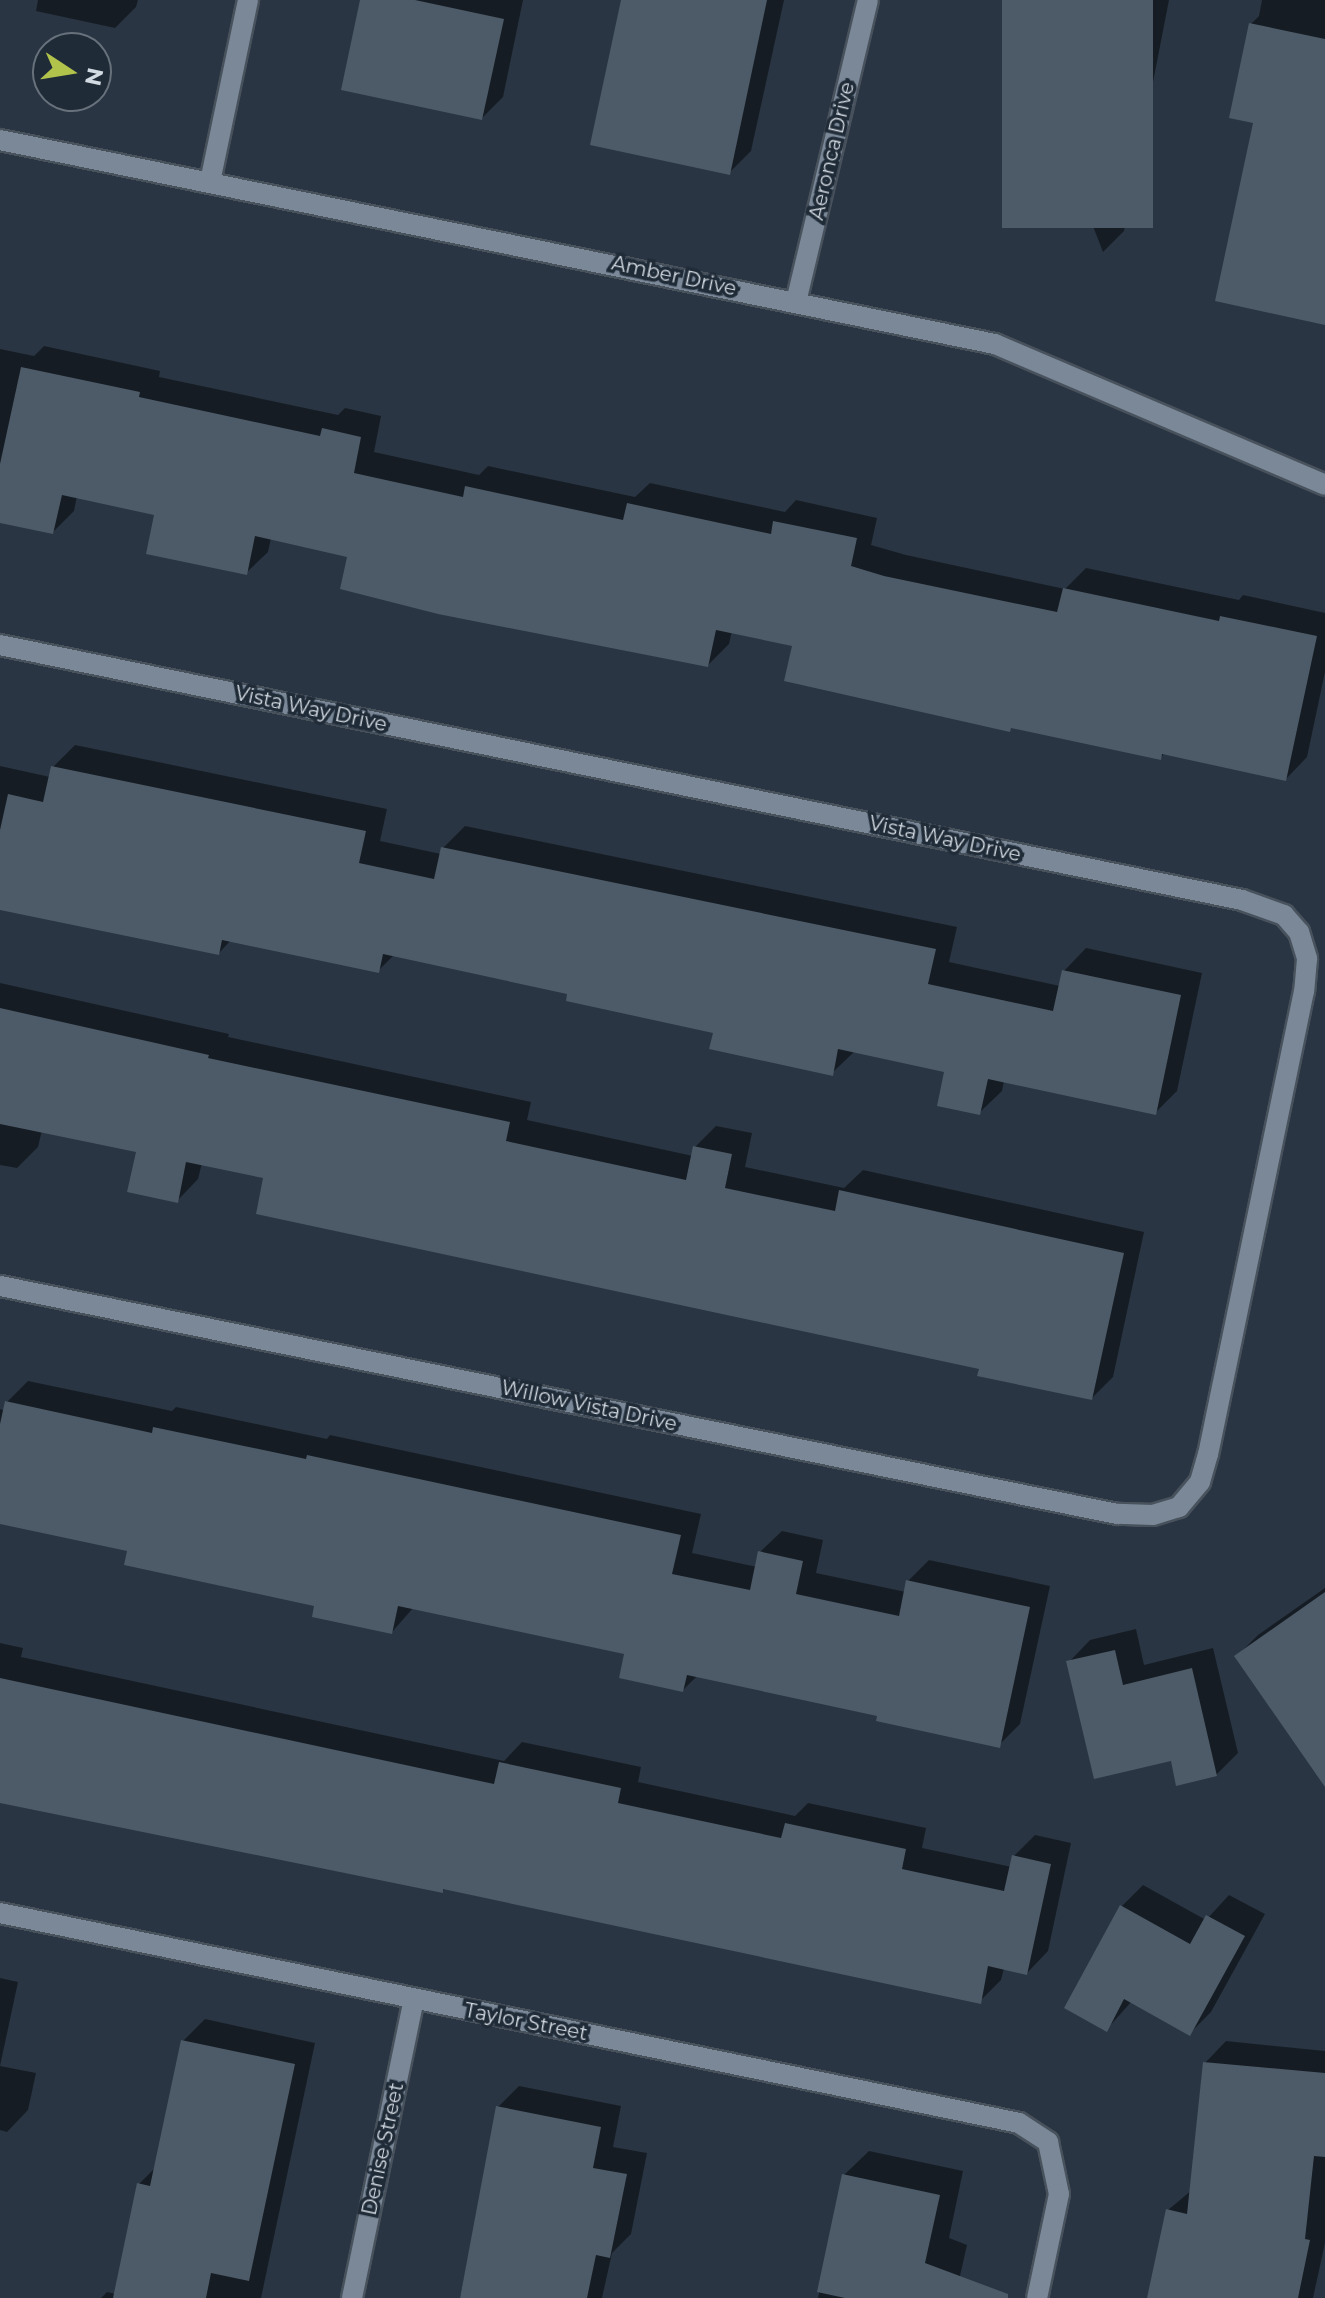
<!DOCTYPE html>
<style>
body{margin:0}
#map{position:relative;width:1325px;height:2298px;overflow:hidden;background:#293543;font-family:Montserrat,sans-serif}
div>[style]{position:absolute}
.shadow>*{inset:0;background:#0007}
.building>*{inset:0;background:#4d5a68;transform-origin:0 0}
.roads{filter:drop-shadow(2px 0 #48525d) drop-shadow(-2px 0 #48525d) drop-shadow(0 2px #48525d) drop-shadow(0 -2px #48525d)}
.street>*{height:20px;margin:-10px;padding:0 10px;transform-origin:10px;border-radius:10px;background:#7a8898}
.secondary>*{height:20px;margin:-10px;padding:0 10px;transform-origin:10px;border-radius:10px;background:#7a8898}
span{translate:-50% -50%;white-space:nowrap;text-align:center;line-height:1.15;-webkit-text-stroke:7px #202b38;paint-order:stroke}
.street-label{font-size:20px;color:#d2dae2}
.north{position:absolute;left:32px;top:32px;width:80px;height:80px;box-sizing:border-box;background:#202b38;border:2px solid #67717c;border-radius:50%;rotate:102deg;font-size:22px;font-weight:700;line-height:32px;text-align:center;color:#d2dae2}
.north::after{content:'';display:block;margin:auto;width:28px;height:36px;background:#b2c34c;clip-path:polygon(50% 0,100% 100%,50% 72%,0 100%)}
</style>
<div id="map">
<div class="shadow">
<div style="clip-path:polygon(38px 0,138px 0,136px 7px,115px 28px,36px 11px)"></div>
<div style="clip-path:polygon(362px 0,523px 0,503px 97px,482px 118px)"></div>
<div style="clip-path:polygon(622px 0,784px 0,751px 151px,729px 173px)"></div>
<div style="clip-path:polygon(1005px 0,1169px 0,1124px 231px,1103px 252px)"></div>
<div style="clip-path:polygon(1262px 0,1325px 0,1325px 323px,1255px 122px,1251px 24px,1259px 16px)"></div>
<div style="clip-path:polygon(44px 346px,160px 371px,159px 377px,338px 415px,345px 408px,381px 416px,374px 452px,479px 475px,488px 466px,635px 497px,650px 483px,785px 512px,796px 500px,877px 518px,871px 545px,906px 555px,1065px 589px,1086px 568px,1239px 600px,1243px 595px,1325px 613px,1325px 672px,1307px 757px,1286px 779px,1165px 753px,1160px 758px,1013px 726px,1010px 729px,794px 644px,732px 631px,729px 644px,708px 665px,349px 556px,271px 538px,268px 552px,246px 573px,157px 513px,77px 496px,74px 511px,53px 532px,0 521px,0 349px,34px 356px)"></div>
<div style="clip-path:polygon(75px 745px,387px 809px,380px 841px,441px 854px,443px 848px,465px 826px,957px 927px,949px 962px,1060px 986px,1064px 971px,1086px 948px,1202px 973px,1177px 1091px,1155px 1113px,1004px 1081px,1002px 1091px,979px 1113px,947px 1070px,855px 1051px,832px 1073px,715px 1031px,570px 992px,394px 955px,378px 971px,231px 940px,219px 953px,0 908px,0 766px,50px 777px,53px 767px)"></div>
<div style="clip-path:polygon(0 983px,229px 1034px,228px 1037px,531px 1102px,527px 1120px,693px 1156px,695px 1147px,716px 1126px,752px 1133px,745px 1167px,844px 1188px,863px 1170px,1144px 1232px,1113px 1377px,1092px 1398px,266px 1176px,202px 1163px,198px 1179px,177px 1201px,138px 1151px,42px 1130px,38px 1147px,17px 1168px,0 1165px)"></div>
<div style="clip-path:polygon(28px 1381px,172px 1411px,176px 1407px,327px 1439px,330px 1435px,701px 1514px,692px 1553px,757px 1567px,760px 1552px,782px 1531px,823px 1540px,816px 1573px,906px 1592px,908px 1581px,929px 1560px,1050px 1586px,1020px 1724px,999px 1745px,880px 1714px,697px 1676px,683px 1690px,626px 1652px,414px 1607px,392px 1632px,317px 1604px,130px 1549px,0 1522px,0 1409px,5px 1411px,7px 1402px)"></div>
<div style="clip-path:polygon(1325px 1588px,1325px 1763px,1237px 1656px,1258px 1635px)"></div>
<div style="clip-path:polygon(1136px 1629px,1144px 1665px,1213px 1648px,1238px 1753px,1216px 1775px,1172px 1758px,1069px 1662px,1090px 1640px)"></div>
<div style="clip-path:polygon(0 1643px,23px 1648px,21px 1657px,504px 1761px,522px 1742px,641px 1767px,638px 1782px,795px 1816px,808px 1803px,926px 1828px,922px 1848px,1012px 1867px,1014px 1856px,1035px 1835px,1071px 1843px,1048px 1951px,1027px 1973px,1004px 1968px,1001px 1980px,980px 2001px,445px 1888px,442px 1891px,0 1800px)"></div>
<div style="clip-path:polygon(1143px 1885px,1206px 1920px,1229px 1895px,1265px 1914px,1211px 2012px,1190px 2033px,1132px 2001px,1107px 2029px,1066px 2007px,1122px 1906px)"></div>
<div style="clip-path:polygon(0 1978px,18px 1982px,0 2066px,36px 2073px,28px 2110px,7px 2132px,0 2130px)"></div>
<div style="clip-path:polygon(205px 2019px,315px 2043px,261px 2298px,101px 2298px,107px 2292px,116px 2294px,139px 2184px,157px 2166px,183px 2041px)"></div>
<div style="clip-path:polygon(1226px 2041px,1325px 2051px,1325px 2243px,1313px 2298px,1149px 2298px,1168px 2210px,1192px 2190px,1205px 2063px)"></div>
<div style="clip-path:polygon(519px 2086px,621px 2106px,613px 2147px,647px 2153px,631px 2234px,612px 2253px,602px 2298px,460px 2298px,498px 2107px)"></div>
<div style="clip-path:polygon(869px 2151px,963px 2171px,949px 2238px,967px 2245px,955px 2298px,818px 2298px,844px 2175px)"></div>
</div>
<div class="building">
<div style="clip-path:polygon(360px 0,415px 0,504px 19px,482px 120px,341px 90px)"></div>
<div style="clip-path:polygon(621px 0,767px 0,730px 175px,590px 145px)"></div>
<div style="left:1002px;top:0;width:151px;height:228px"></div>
<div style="clip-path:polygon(1249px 23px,1325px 39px,1325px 325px,1215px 301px,1253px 123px,1229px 118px)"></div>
<div style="clip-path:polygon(21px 367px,140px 392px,139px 397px,320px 436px,322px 428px,361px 437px,354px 473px,463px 497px,465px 486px,623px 520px,627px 503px,771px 534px,773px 521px,857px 538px,851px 566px,884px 576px,1057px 612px,1063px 588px,1219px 621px,1220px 616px,1317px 636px,1286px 781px,1162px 754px,1161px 760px,1011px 728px,1010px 732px,784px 681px,792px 646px,716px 630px,708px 667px,438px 614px,340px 589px,347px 557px,255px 536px,247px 575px,146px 554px,154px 515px,62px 495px,53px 534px,0 523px,0 464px)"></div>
<div style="clip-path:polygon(51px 766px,366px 831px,359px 863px,434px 879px,441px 847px,936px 949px,928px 984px,1053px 1011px,1062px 970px,1181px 995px,1156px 1115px,988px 1079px,980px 1115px,937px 1106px,944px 1072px,838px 1049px,833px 1076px,709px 1049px,713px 1033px,566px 1001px,567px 994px,383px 954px,379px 973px,222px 940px,219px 955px,0 910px,0 830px,8px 794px,43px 802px)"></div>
<div style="clip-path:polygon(0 1008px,209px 1055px,208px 1058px,510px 1122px,506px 1141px,686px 1180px,693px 1146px,732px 1154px,725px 1188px,835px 1211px,839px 1190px,1124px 1253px,1092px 1400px,977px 1376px,979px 1369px,256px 1214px,263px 1178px,186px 1162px,178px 1203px,127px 1192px,136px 1152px,0 1124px)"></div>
<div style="clip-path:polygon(5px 1401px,152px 1433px,153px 1427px,306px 1459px,307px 1455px,681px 1535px,672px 1574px,750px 1590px,758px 1551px,803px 1561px,796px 1594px,899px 1616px,906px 1580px,1030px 1607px,1000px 1748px,876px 1721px,877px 1716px,687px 1675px,683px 1692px,619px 1678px,624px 1654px,398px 1606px,392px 1634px,312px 1617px,314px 1606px,124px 1565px,127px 1551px,0 1524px,0 1424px)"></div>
<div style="clip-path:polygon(1325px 1592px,1325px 1787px,1234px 1656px)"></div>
<div style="clip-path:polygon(1115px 1650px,1123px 1685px,1192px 1668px,1217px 1776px,1176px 1786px,1171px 1761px,1094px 1779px,1066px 1661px)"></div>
<div style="clip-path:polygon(0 1678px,494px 1784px,499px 1762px,621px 1788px,618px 1803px,781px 1838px,785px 1823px,906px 1849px,902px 1869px,1004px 1891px,1012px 1855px,1051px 1864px,1027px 1975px,988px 1966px,981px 2004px,443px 1889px,443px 1893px,0 1803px)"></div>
<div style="clip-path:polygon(1120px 1905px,1190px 1944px,1206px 1915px,1245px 1936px,1190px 2036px,1124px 1999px,1107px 2032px,1064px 2008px)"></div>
<div style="clip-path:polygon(181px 2040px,295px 2064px,249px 2281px,211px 2273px,206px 2298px,113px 2298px,137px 2183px,150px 2186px)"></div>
<div style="clip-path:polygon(1203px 2062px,1325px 2073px,1325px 2157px,1314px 2156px,1305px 2239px,1310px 2240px,1298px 2298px,1147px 2298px,1166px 2209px,1187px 2214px)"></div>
<div style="clip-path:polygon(496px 2106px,601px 2127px,593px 2168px,627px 2174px,610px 2258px,596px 2255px,587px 2298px,460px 2298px)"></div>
<div style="clip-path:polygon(842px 2174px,940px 2195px,925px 2263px,1008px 2294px,1008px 2298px,845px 2298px,817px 2292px)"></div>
</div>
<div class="roads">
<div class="street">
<div style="left:210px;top:182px;width:186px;rotate:-78.2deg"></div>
<div style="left:796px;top:302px;width:310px;rotate:-76.6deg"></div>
<div style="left:0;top:645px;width:1268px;rotate:11.6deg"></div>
<div style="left:1242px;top:900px;width:45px;rotate:19.7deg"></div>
<div style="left:1284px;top:915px;width:23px;rotate:49deg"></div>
<div style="left:1299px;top:932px;width:28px;rotate:73deg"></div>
<div style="left:1307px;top:959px;width:32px;rotate:95deg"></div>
<div style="left:1304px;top:991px;width:473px;rotate:101.7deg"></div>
<div style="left:1208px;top:1454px;width:29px;rotate:106deg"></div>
<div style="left:1200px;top:1482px;width:33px;rotate:130deg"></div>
<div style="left:1179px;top:1507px;width:27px;rotate:163deg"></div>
<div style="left:1153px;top:1515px;width:36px;rotate:-178deg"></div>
<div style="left:1117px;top:1514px;width:1140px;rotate:-168.46deg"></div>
<div style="left:0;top:1913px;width:1040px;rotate:11.64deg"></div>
<div style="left:1019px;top:2123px;width:35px;rotate:33deg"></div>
<div style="left:1048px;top:2142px;width:53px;rotate:78.1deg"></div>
<div style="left:1059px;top:2194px;width:106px;rotate:101.9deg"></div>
<div style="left:352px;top:2298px;width:305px;rotate:-78.3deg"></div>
</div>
<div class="secondary">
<div style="left:0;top:140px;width:1016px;rotate:11.59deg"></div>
<div style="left:995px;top:344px;width:359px;rotate:23.1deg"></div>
</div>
</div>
<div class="street-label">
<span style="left:832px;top:151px;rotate:-77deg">Aeronca Drive</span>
<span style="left:674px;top:276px;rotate:12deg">Amber Drive</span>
<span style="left:311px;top:709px;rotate:12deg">Vista Way Drive</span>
<span style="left:945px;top:839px;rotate:12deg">Vista Way Drive</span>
<span style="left:589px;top:1406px;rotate:12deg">Willow Vista Drive</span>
<span style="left:526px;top:2022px;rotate:11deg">Taylor Street</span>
<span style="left:383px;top:2149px;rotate:-78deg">Denise Street</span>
</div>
<div class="north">N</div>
</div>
